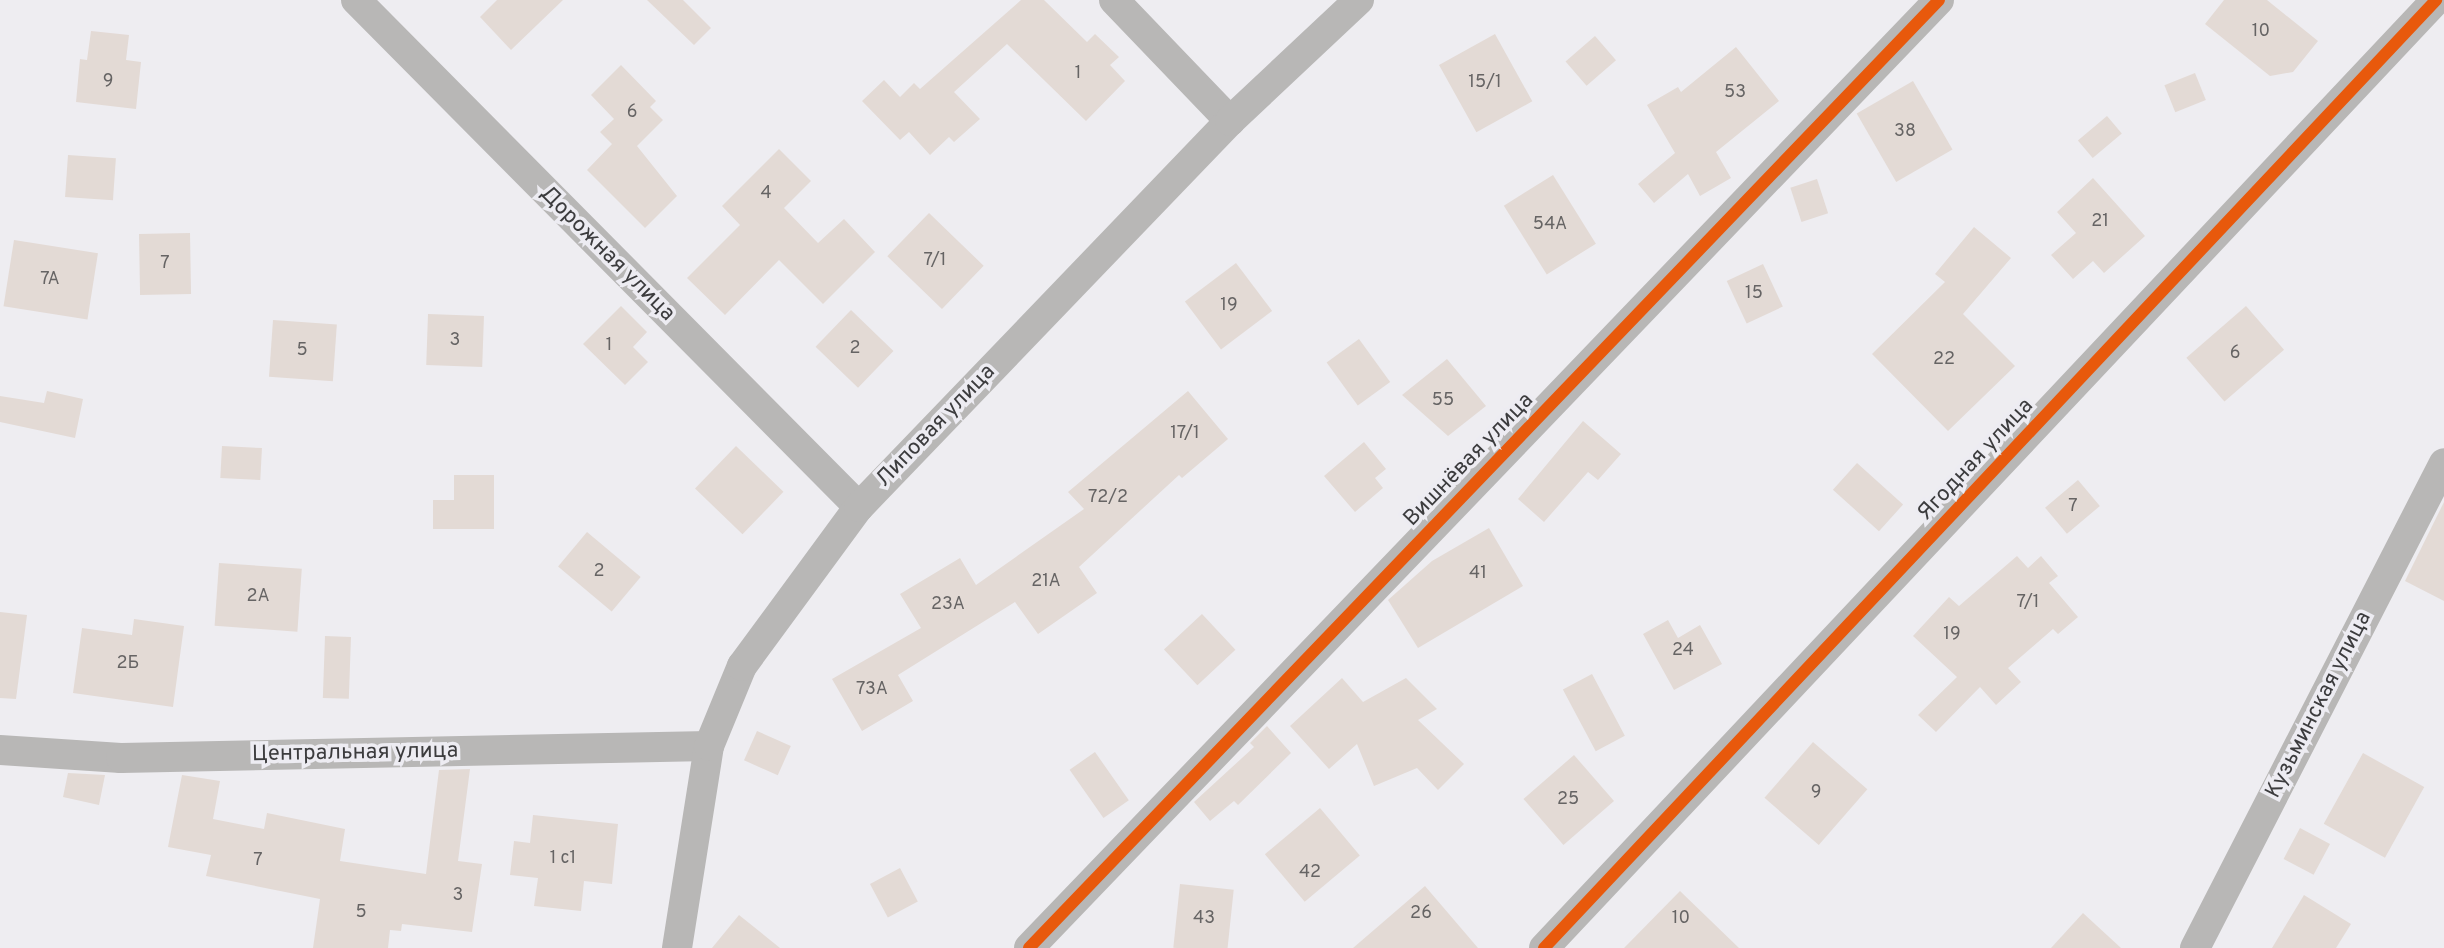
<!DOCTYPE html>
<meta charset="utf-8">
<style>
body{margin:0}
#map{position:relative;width:2444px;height:948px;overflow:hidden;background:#eeedf1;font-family:Overpass,sans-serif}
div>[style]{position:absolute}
.building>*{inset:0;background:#e3dad5;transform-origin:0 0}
.minor>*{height:30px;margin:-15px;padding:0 15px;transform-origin:15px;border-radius:15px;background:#b8b7b6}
.cycleway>*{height:12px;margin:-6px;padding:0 6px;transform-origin:6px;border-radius:6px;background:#e8590c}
span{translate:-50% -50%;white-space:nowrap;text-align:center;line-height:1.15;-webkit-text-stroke:7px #edecf2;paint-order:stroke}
.number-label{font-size:18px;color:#666464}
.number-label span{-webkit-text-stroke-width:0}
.street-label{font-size:22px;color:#3c3c3e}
</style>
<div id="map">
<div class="building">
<div style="clip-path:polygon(497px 0,563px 0,511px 50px,480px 17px)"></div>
<div style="clip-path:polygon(647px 0,683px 0,711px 28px,694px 45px)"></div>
<div style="clip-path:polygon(1021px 0,1044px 0,1087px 42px,1095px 34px,1119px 57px,1110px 65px,1125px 81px,1086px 121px,1007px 44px,954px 92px,980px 119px,954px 142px,949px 137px,930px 155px,909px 132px,900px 140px,862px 101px,884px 80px,900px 97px,914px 83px,920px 89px)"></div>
<div style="clip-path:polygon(2224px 0,2267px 0,2318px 41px,2293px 72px,2270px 76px,2205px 24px)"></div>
<div style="clip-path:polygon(91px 31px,129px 35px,126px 60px,141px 62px,136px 109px,76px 102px,80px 59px,87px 60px)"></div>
<div style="left:1495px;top:34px;width:77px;height:64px;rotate:61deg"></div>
<div style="left:1595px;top:36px;width:32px;height:39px;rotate:49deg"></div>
<div style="clip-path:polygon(1736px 47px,1779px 101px,1716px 152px,1731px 178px,1700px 196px,1688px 174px,1654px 203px,1638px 184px,1675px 153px,1647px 105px,1678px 87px,1681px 92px)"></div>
<div style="clip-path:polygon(621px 65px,656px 101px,650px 107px,663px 120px,637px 146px,677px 196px,645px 228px,587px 170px,612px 144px,600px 132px,614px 119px,591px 95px)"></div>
<div style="left:2195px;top:73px;width:29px;height:33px;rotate:68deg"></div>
<div style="left:1913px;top:81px;width:79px;height:65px;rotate:60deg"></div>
<div style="left:2107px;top:116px;width:23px;height:38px;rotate:50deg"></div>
<div style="clip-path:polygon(779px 149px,811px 181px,784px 208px,818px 243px,844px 219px,875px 252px,823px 304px,779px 260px,725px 315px,687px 278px,740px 225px,722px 206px)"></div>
<div style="left:68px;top:155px;width:48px;height:42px;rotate:4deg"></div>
<div style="left:1553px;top:175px;width:81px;height:58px;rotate:58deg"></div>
<div style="clip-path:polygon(2093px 178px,2145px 236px,2104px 273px,2093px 261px,2073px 279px,2051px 255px,2076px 233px,2057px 212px)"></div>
<div style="left:1817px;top:179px;width:36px;height:28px;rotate:72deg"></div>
<div style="left:929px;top:213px;width:76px;height:60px;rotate:44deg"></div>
<div style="clip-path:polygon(1974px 227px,2011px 258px,1963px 314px,2015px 366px,1948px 431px,1872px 354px,1945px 282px,1935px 274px)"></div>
<div style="left:190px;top:233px;width:61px;height:51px;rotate:89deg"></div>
<div style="left:14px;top:240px;width:85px;height:67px;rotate:9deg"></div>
<div style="left:1236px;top:263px;width:60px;height:64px;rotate:53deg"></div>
<div style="left:1763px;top:264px;width:47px;height:40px;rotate:65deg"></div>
<div style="clip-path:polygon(621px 306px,647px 332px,633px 347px,648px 362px,625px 385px,583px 344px)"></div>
<div style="left:2246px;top:306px;width:58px;height:79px;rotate:49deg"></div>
<div style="left:851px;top:310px;width:59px;height:51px;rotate:44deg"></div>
<div style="left:428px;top:314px;width:56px;height:51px;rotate:2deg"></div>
<div style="left:273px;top:320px;width:64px;height:57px;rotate:4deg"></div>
<div style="left:1359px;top:339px;width:53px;height:40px;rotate:54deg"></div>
<div style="clip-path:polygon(1447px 359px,1486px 406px,1448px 436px,1402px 395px)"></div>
<div style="clip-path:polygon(47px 391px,83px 399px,75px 438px,0 422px,0 396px,44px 403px)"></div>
<div style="clip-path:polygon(1188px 391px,1228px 439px,1182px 478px,1179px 475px,1079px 567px,1097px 593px,1038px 634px,1015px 602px,898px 675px,913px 701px,862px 731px,832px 679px,921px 628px,900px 594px,960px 558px,976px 585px,1084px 509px,1068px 492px)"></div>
<div style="clip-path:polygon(1583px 421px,1621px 454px,1598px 480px,1588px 472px,1544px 522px,1518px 499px)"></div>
<div style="clip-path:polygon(1364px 442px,1386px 469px,1375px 478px,1383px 488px,1355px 512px,1324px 476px)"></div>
<div style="left:222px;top:446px;width:40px;height:32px;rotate:3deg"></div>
<div style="left:736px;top:446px;width:66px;height:59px;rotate:44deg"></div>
<div style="left:1857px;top:463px;width:62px;height:36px;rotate:42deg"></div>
<div style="clip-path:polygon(454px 475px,494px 475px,494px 529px,433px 529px,433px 500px,454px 500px)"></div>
<div style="left:2078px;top:480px;width:34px;height:43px;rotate:50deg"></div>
<div style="clip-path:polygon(2444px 502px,2444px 601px,2405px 581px)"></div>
<div style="clip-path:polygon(1489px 528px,1523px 586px,1418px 648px,1388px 600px,1432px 561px)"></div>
<div style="left:587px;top:532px;width:70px;height:45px;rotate:40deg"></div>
<div style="clip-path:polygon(2017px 556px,2028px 568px,2041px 556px,2058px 576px,2049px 583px,2078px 617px,2058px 634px,2053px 629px,2008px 668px,2021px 682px,1996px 705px,1980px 687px,1936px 732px,1918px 715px,1957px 677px,1913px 636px,1949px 597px,1959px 606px)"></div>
<div style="left:219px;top:563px;width:83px;height:63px;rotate:4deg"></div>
<div style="clip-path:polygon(0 612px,27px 615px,16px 699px,0 698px)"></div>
<div style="left:1202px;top:614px;width:49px;height:52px;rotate:47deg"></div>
<div style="clip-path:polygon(134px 619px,184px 626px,173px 707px,73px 693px,82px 628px,132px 635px)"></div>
<div style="clip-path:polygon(1668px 620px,1678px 638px,1700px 625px,1722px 664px,1674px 690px,1643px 634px)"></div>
<div style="left:325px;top:636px;width:26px;height:62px;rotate:2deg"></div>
<div style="left:1592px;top:674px;width:70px;height:33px;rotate:62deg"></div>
<div style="clip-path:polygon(1342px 678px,1363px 702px,1406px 678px,1437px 709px,1418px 720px,1464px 764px,1438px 790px,1417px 768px,1374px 786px,1357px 744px,1329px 769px,1290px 726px)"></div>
<div style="clip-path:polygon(1267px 726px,1291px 753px,1238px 805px,1234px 801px,1210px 821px,1194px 802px,1254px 747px,1250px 743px)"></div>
<div style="left:757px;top:731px;width:37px;height:32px;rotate:24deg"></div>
<div style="left:1813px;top:742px;width:72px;height:74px;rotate:41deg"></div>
<div style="left:1095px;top:752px;width:59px;height:31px;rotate:55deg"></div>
<div style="left:2363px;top:753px;width:70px;height:81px;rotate:29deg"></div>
<div style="left:1574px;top:755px;width:61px;height:67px;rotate:49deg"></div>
<div style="clip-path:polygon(470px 769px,458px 861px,482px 864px,472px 932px,402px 924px,401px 931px,390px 930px,388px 948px,313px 948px,320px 899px,206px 876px,211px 855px,168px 847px,182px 775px,220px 781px,213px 819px,264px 829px,267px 813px,345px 829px,340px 861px,426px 874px,439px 770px)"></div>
<div style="clip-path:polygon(68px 773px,105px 775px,99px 805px,63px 797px)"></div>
<div style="left:1320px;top:808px;width:62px;height:72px;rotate:50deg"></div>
<div style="clip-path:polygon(533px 815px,618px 824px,612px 884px,584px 881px,581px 911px,534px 906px,538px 878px,510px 875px,514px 841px,530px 843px)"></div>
<div style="left:2300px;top:828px;width:34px;height:35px;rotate:28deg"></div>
<div style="left:900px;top:868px;width:38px;height:34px;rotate:62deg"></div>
<div style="left:1180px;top:884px;width:54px;height:64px;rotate:6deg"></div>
<div style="clip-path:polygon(1425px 886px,1478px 948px,1353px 948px)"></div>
<div style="clip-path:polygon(1680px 891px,1739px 948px,1624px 948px)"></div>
<div style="clip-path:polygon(2304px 895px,2351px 924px,2336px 948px,2272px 948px)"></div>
<div style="clip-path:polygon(2083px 913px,2121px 948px,2051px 948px)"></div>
<div style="clip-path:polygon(739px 915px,780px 948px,712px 948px)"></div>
</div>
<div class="minor">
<div style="left:356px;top:0;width:714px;rotate:45.23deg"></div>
<div style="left:1114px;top:0;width:168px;rotate:46.2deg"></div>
<div style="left:0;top:750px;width:121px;rotate:3.8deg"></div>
<div style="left:121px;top:758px;width:588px;rotate:-1.17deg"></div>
<div style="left:677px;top:948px;width:205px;rotate:-81deg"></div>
<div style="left:709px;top:746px;width:87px;rotate:-67.6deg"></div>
<div style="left:742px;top:666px;width:197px;rotate:-53.7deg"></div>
<div style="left:859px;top:507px;width:535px;rotate:-46.14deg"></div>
<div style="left:1230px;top:121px;width:177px;rotate:-43.2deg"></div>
<div style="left:1029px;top:948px;width:1314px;rotate:-46.17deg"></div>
<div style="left:1544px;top:948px;width:1302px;rotate:-46.74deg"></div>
<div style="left:2195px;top:948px;width:545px;rotate:-62.82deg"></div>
</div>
<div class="cycleway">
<div style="left:1029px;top:948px;width:1314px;rotate:-46.17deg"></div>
<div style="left:1544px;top:948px;width:1302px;rotate:-46.74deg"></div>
</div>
<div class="number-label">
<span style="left:2261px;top:32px">10</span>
<span style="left:1078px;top:74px">1</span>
<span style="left:108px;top:82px">9</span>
<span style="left:1485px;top:83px">15/1</span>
<span style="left:1735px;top:93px">53</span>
<span style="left:632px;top:113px">6</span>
<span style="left:1905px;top:132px">38</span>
<span style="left:766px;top:194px">4</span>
<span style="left:2100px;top:222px">21</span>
<span style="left:1550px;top:225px">54А</span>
<span style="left:935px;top:261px">7/1</span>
<span style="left:165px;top:264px">7</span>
<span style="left:50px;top:280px">7А</span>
<span style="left:1754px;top:294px">15</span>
<span style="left:1229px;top:306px">19</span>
<span style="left:455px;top:341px">3</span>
<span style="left:609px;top:346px">1</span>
<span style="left:855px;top:349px">2</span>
<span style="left:302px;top:351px">5</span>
<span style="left:2235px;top:354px">6</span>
<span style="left:1944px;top:360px">22</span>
<span style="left:1443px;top:401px">55</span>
<span style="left:1185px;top:434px">17/1</span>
<span style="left:1108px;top:498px">72/2</span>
<span style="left:2073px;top:507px">7</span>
<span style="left:599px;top:572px">2</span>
<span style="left:1478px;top:574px">41</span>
<span style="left:1046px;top:582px">21А</span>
<span style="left:258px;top:597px">2А</span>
<span style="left:2028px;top:603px">7/1</span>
<span style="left:948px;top:605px">23А</span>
<span style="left:1952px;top:635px">19</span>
<span style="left:1683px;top:651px">24</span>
<span style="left:128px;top:664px">2Б</span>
<span style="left:872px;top:690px">73А</span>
<span style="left:1816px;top:793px">9</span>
<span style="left:1568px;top:800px">25</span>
<span style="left:563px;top:859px">1 с1</span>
<span style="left:258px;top:861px">7</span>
<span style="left:1310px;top:873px">42</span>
<span style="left:458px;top:896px">3</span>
<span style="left:361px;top:913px">5</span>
<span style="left:1421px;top:914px">26</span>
<span style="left:1204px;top:919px">43</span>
<span style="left:1681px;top:919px">10</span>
</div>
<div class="street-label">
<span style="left:607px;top:254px;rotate:45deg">Дорожная улица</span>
<span style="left:936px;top:426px;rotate:-46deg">Липовая улица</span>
<span style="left:1469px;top:460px;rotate:-46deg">Вишнёвая улица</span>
<span style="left:1976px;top:460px;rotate:-47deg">Ягодная улица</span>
<span style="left:2319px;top:705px;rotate:-63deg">Кузьминская улица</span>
<span style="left:355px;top:753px;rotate:-1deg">Центральная улица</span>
</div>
</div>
